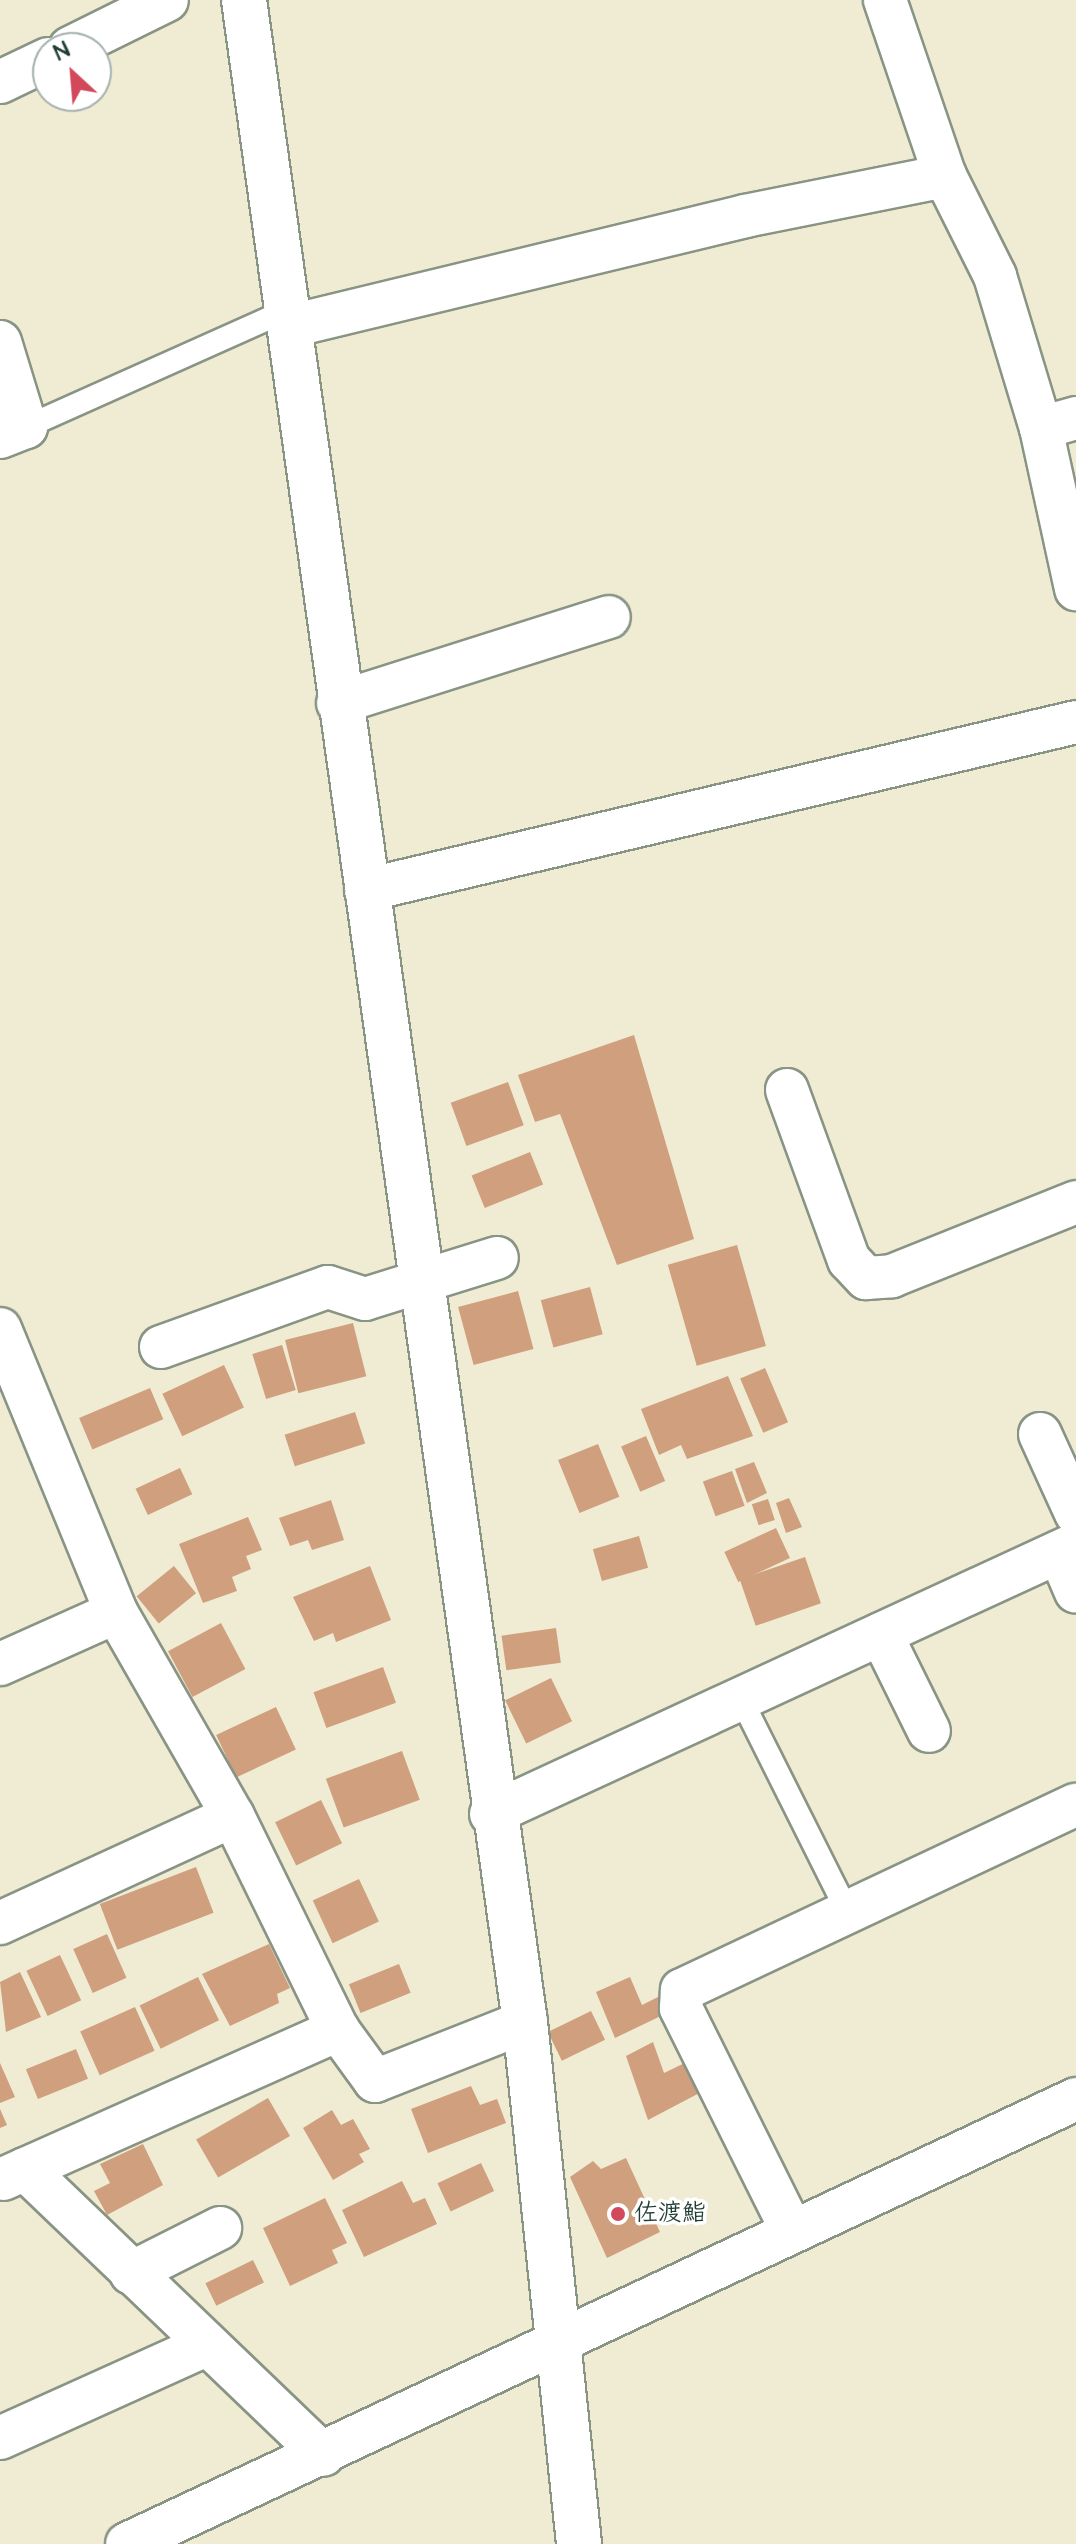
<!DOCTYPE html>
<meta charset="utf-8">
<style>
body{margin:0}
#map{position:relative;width:1076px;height:2544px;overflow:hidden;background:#f0ebd3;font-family:"Architects Daughter","Klee One",sans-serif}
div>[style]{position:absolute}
.building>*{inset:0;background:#cf9f7e;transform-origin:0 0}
.roads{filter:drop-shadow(2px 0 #889484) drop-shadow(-2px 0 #889484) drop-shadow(0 2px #889484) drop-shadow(0 -2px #889484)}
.lane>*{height:22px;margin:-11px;padding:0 11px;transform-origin:11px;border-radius:11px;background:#fff}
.street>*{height:42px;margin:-21px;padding:0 21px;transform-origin:21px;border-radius:21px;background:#fff}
.secondary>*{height:44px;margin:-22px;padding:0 22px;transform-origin:22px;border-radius:22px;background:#fff}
.dots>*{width:22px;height:22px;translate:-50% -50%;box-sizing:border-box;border:4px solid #fff;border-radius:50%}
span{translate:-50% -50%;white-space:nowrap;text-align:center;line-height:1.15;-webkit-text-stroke:7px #fff;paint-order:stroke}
.poi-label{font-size:24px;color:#1f3d34;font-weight:700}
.left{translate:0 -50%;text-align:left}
.north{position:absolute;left:32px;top:32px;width:80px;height:80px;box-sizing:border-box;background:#fff;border:2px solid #a5b1ae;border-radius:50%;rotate:334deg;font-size:22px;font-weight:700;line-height:32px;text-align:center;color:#1f3d34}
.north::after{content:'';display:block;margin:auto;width:28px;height:36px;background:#d1495b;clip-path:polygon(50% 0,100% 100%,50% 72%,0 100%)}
</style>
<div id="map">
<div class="building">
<div style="clip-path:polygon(634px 1035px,694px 1239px,617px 1265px,560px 1114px,535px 1122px,518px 1075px)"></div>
<div style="left:508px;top:1082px;width:46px;height:61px;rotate:70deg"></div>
<div style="left:530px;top:1152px;width:35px;height:63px;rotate:68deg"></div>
<div style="left:737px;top:1245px;width:105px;height:72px;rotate:74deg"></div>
<div style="left:590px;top:1287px;width:49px;height:51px;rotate:75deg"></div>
<div style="left:518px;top:1291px;width:60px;height:62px;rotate:75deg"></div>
<div style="left:353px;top:1323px;width:55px;height:70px;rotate:76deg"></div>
<div style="left:282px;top:1345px;width:47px;height:31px;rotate:73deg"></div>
<div style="left:224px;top:1365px;width:47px;height:68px;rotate:65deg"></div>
<div style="left:765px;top:1368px;width:59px;height:27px;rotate:67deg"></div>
<div style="clip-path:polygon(728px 1376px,753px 1436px,687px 1459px,681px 1445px,659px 1455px,641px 1409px)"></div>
<div style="left:150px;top:1388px;width:34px;height:77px;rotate:67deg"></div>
<div style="left:355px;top:1412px;width:33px;height:74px;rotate:72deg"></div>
<div style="left:646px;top:1436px;width:49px;height:27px;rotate:67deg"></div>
<div style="left:598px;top:1444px;width:57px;height:43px;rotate:68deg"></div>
<div style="clip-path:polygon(754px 1462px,767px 1493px,747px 1503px,735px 1469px)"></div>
<div style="left:180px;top:1468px;width:29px;height:49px;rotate:65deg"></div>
<div style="left:732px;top:1471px;width:37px;height:31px;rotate:70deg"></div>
<div style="clip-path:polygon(789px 1498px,802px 1527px,786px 1533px,776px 1503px)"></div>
<div style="left:768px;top:1499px;width:22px;height:17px;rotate:72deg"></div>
<div style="clip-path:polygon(331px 1500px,344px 1540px,312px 1550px,308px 1540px,290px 1546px,279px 1518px)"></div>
<div style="clip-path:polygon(248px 1517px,262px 1550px,246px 1556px,251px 1569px,232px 1577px,237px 1591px,203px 1603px,179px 1544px)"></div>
<div style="left:776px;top:1528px;width:33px;height:57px;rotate:65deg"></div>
<div style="left:639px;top:1536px;width:33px;height:48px;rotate:74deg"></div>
<div style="left:805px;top:1557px;width:49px;height:69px;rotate:71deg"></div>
<div style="left:174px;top:1566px;width:35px;height:48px;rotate:51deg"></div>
<div style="clip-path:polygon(370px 1566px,391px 1620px,336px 1642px,333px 1633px,314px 1641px,293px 1597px)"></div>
<div style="left:221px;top:1623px;width:52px;height:60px;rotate:62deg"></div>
<div style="left:556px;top:1628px;width:35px;height:55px;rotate:82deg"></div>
<div style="left:383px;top:1667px;width:38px;height:74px;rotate:70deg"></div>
<div style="left:551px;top:1678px;width:48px;height:51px;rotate:64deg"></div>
<div style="left:276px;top:1707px;width:47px;height:66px;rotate:65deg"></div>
<div style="left:402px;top:1751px;width:52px;height:81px;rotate:70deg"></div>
<div style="left:321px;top:1800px;width:48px;height:51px;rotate:64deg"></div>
<div style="left:196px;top:1867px;width:49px;height:103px;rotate:69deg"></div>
<div style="left:359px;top:1879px;width:47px;height:51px;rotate:65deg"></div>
<div style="left:107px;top:1934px;width:48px;height:37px;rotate:66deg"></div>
<div style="clip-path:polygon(269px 1944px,290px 1988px,277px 1994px,279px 2003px,230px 2026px,202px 1974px)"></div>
<div style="left:60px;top:1955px;width:50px;height:37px;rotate:65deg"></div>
<div style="left:399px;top:1964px;width:31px;height:54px;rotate:68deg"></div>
<div style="clip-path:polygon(20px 1972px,41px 2017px,6px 2032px,0 1982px)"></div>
<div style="left:198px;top:1977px;width:48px;height:65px;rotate:64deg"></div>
<div style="clip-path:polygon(630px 1977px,642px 2005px,658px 1997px,665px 2014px,615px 2038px,596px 1992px)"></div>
<div style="left:135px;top:2007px;width:48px;height:60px;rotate:66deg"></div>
<div style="left:591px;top:2011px;width:32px;height:48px;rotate:64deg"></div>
<div style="clip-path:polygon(653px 2042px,664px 2073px,695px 2058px,707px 2089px,648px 2120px,626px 2056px)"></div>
<div style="left:76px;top:2049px;width:32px;height:54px;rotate:68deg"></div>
<div style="clip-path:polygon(0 2063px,15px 2097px,0 2103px)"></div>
<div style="clip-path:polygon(471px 2086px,480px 2105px,497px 2099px,506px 2123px,428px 2153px,411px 2109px)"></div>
<div style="left:268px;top:2098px;width:44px;height:83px;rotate:60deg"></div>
<div style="clip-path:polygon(0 2109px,7px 2125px,0 2128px)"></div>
<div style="clip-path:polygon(332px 2110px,341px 2125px,353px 2119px,370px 2149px,359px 2154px,364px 2162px,333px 2180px,303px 2128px)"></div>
<div style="clip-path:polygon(143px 2144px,163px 2185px,107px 2215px,94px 2191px,110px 2183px,100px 2164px)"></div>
<div style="clip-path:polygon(626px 2158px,660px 2232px,607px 2258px,570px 2177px,593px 2161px,601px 2169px)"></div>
<div style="left:481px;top:2163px;width:31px;height:48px;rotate:65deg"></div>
<div style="clip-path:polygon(402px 2181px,413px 2203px,425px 2198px,437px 2224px,364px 2257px,342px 2210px)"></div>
<div style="clip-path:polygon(325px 2198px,347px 2243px,332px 2250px,338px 2263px,290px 2286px,263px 2228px)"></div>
<div style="left:253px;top:2260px;width:25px;height:53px;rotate:64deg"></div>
</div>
<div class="roads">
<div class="lane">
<div style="left:26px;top:427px;width:265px;rotate:-24.1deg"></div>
<div style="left:268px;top:319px;width:24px;rotate:17deg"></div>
<div style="left:741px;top:1699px;width:237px;rotate:63.4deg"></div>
</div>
<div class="street">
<div style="left:885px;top:0;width:186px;rotate:71.2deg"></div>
<div style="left:945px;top:176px;width:112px;rotate:63.4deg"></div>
<div style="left:995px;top:276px;width:159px;rotate:73.2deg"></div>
<div style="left:1041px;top:428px;width:165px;rotate:77.7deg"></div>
<div style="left:70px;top:48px;width:108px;rotate:-26.3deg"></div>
<div style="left:0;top:82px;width:53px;rotate:-25.6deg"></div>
<div style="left:291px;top:326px;width:467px;rotate:-13.6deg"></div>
<div style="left:745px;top:216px;width:204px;rotate:-11.3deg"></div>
<div style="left:0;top:342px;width:89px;rotate:73deg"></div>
<div style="left:26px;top:427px;width:28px;rotate:159deg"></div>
<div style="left:1041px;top:428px;width:36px;rotate:-16deg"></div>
<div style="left:338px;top:703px;width:284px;rotate:-17.6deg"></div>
<div style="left:366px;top:890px;width:730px;rotate:-13.31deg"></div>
<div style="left:787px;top:1090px;width:181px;rotate:70deg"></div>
<div style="left:849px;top:1260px;width:25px;rotate:47deg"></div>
<div style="left:866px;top:1278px;width:26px;rotate:-4deg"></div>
<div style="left:892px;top:1276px;width:198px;rotate:-21.9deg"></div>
<div style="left:0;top:1329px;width:306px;rotate:67.7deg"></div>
<div style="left:116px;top:1612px;width:235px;rotate:60.2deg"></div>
<div style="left:233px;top:1816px;width:238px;rotate:63.9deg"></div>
<div style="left:338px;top:2030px;width:63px;rotate:54deg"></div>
<div style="left:375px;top:2081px;width:161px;rotate:-21.5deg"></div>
<div style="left:161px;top:1347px;width:177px;rotate:-19.8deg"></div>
<div style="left:328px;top:1287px;width:39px;rotate:18deg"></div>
<div style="left:365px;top:1299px;width:138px;rotate:-17.3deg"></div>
<div style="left:1040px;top:1434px;width:87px;rotate:65.5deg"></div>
<div style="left:1059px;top:1552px;width:43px;rotate:67deg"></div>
<div style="left:881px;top:1634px;width:108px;rotate:63.7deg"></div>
<div style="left:0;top:1664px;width:127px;rotate:-24.1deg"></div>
<div style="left:491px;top:1814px;width:644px;rotate:-24.78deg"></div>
<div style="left:0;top:1923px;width:256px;rotate:-24.7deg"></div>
<div style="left:25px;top:2169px;width:413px;rotate:43.8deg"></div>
<div style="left:3px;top:2179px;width:367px;rotate:-24deg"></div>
<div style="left:791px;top:2229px;width:247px;rotate:-116.5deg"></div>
<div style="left:681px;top:2008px;width:18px;rotate:-87deg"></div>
<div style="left:682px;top:1990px;width:435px;rotate:-25.2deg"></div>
<div style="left:131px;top:2273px;width:100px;rotate:-26.8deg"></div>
<div style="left:0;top:2438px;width:224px;rotate:-24.3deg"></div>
<div style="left:127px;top:2544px;width:1048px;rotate:-25.12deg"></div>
</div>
<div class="secondary">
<div style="left:244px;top:0;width:2041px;rotate:82.09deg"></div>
<div style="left:525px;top:2022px;width:525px;rotate:84.09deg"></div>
</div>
</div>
<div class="dots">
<div style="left:618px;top:2214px;background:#d1495b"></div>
</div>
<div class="poi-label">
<span class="left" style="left:634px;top:2214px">佐渡鮨</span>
</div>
<div class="north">N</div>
</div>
